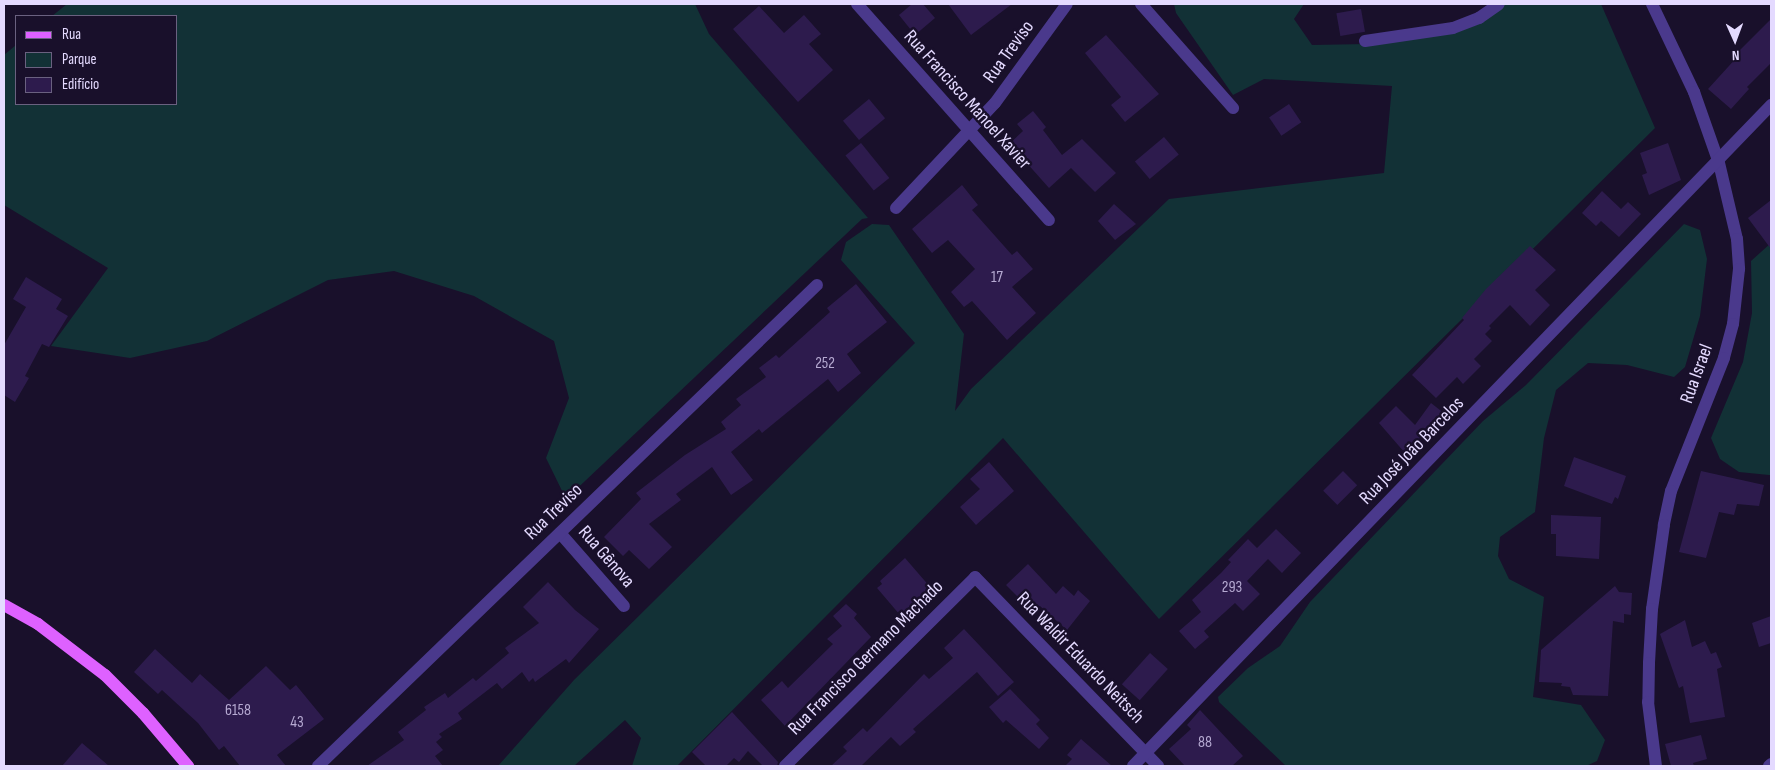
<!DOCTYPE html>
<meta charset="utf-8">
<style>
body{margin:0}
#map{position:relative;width:1775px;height:770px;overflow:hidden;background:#19102b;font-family:"Sofia Sans Condensed",sans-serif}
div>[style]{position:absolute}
.green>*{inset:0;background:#123136}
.building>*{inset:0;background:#2d1b4d;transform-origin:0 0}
.street>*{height:12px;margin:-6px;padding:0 6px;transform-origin:6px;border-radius:6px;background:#4a398c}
.primary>*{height:12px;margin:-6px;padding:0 6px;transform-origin:6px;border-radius:6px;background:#de61ff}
span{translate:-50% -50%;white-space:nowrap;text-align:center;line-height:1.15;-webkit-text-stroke:5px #19102b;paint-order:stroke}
.number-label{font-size:16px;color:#b6aad2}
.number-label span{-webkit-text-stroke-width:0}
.street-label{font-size:19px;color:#e4daff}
.frame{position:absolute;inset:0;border:5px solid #e4daff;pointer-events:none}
.legend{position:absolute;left:15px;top:15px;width:162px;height:90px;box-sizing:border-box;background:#19102b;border:1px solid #6a6180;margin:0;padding:6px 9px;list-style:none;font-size:15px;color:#e4daff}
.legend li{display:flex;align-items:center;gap:10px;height:25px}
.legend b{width:25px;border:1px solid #6a6180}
.north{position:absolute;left:1710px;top:15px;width:50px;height:50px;-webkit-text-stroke:4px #19102b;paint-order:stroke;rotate:178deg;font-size:14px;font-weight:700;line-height:20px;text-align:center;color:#e4daff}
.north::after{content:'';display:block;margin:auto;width:18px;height:22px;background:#e4daff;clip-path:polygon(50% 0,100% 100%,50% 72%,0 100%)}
</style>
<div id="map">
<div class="green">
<div style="clip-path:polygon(67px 4px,695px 4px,709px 34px,868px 218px,862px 219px,566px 499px,546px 458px,569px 398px,554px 341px,474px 296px,394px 271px,328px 280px,207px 341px,130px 358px,51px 346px,108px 268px,4px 205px,4px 55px,16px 45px,16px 104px,176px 104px,176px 16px,52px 16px)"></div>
<div style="clip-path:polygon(1174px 4px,1304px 4px,1294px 19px,1312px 45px,1367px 44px,1483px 20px,1505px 4px,1601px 4px,1655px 128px,1159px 619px,1003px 438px,677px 766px,632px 766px,641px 738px,625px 720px,574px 766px,498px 766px,574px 680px,915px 343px,841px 260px,846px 242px,872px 224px,889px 225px,964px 334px,955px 411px,971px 389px,1169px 199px,1384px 173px,1392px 86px,1264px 79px,1233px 95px,1176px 13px)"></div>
<div style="clip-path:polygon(1684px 224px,1700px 230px,1707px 259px,1700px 316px,1685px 367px,1674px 377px,1627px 365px,1588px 363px,1556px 390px,1544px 438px,1535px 512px,1500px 537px,1498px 556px,1509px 579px,1544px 597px,1533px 697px,1581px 705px,1605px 740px,1597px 761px,1586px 766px,1286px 766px,1219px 702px,1218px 697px,1248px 668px,1280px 646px,1310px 602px,1483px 421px,1526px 385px)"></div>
<div style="clip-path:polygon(1771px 243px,1771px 475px,1769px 475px,1739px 472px,1720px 459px,1711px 438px,1743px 362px,1752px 313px,1751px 261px)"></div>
</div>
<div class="building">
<div style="clip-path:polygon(912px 4px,923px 4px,935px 18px,915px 35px,899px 15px)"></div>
<div style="clip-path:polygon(948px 4px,1012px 4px,971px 35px)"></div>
<div style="clip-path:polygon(759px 6px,784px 33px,804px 15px,821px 34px,809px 44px,833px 70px,798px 102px,733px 29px)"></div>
<div style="left:1361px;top:9px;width:23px;height:25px;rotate:80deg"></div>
<div style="clip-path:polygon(1771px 19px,1771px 63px,1747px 87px,1749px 89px,1731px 109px,1708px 89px,1738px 56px,1736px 54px)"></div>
<div style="clip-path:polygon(1106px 35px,1159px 94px,1125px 122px,1111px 105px,1121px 97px,1085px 53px)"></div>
<div style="left:869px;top:99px;width:25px;height:34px;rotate:50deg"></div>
<div style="left:1289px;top:104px;width:22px;height:24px;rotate:56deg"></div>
<div style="clip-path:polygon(1033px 111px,1046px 127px,1043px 130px,1062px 155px,1082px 139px,1116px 173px,1095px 192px,1071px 168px,1049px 188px,1025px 161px,1019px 165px,1005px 148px,1023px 131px,1017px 124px)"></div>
<div style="left:1164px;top:137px;width:23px;height:38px;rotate:50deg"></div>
<div style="left:861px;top:143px;width:45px;height:20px;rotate:51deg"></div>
<div style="clip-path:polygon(1668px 143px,1681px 180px,1649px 195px,1642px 175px,1647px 173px,1640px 153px)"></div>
<div style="clip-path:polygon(962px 185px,978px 205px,972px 210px,1012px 255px,1017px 251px,1033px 269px,1012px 287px,1036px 313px,1007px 340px,972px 301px,964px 307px,951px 292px,975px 269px,948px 240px,932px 253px,912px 229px)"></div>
<div style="clip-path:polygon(1602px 191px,1621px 209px,1628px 202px,1641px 214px,1619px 237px,1601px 221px,1596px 226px,1582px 213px)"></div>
<div style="clip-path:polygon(1771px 200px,1771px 249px,1748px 218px)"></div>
<div style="clip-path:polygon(1114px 204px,1136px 224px,1115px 240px,1098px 221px)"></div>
<div style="clip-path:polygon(1530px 246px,1556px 270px,1535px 290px,1550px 305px,1530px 326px,1510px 305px,1489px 326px,1491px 328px,1485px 334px,1492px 341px,1474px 359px,1481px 366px,1463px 384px,1457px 377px,1436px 398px,1412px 375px,1464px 320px,1462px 318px,1486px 289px)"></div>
<div style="clip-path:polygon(26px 277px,62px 299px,56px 309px,68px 316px,49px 347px,42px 344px,25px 376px,29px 378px,15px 402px,4px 395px,4px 345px,26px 307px,13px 299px)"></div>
<div style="clip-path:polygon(856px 284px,887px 322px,847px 354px,861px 373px,838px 392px,828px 379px,762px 433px,759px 429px,731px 452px,753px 480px,731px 495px,712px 467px,676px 494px,681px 500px,649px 524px,672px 547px,649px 569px,629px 550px,623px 556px,604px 537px,641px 499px,636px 493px,685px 455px,726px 429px,721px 422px,741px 405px,736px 399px,766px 377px,759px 368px,776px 355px,779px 358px,830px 312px,827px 308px)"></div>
<div style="clip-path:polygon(1431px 403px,1445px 414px,1431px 431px,1429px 429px,1405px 453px,1379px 423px,1396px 406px,1415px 425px)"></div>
<div style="clip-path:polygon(1574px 457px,1626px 476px,1618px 499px,1615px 497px,1612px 504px,1564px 486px)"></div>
<div style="clip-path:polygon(989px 462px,1014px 491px,976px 525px,960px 507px,980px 489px,970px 479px)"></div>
<div style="left:1343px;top:471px;width:20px;height:28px;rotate:45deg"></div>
<div style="clip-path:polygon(1701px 471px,1764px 485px,1759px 506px,1737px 504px,1734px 515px,1719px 512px,1706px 558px,1679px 552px)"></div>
<div style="clip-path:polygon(1551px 515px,1601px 517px,1599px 559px,1556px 556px,1556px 534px,1551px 534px)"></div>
<div style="clip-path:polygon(1276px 529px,1301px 553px,1282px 573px,1268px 559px,1247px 581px,1260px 594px,1243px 611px,1235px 603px,1204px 631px,1209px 637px,1195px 649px,1179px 631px,1201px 612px,1192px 600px,1221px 573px,1231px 562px,1228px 560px,1248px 539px,1257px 548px)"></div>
<div style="clip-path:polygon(905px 558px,931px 588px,900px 615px,877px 588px,882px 584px,880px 581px)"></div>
<div style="clip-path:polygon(1028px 564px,1056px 594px,1063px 586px,1074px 596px,1078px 590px,1090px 601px,1067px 630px,1040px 606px,1033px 612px,1006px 585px)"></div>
<div style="clip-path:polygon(548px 582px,575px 610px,599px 629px,569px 663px,566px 659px,535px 682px,533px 678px,529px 682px,522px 672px,502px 689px,497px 683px,458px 713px,462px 719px,439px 734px,442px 737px,436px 742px,443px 750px,435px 756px,443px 766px,367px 766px,404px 740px,398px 732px,426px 710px,424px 707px,445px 693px,448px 698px,473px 678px,476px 681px,509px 653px,505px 648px,539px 623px,523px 607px)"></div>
<div style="clip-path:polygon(1615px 586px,1619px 592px,1632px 593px,1631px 615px,1624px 614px,1624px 623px,1613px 621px,1608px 696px,1573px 695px,1570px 687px,1561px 686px,1562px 683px,1539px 682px,1541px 650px)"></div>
<div style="clip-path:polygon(846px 604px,857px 614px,854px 618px,871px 637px,785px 726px,761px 700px,782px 681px,788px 688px,833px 644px,827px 639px,842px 626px,833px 616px)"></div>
<div style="clip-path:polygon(1771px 616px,1771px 643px,1759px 647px,1752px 623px)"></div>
<div style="clip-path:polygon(1685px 620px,1692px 647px,1705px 641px,1711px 654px,1716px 652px,1722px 667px,1717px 669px,1725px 717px,1690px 723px,1683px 686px,1679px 688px,1660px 634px)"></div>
<div style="clip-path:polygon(964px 629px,1014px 682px,998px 696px,977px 672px,913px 729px,916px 732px,900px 746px,891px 737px,861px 766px,831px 766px,847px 751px,843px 747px,863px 728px,867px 732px,924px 674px,929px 679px,953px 658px,944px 648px)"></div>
<div style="clip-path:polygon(155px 649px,192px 683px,200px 674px,229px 700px,266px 666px,290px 690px,296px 685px,324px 719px,277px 755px,286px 766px,240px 766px,224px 746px,219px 750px,198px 723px,162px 690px,158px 694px,134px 672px)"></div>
<div style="left:1150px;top:653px;width:24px;height:42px;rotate:42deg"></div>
<div style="clip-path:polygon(1010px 689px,1040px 720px,1036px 724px,1049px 738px,1039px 749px,1006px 720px,1003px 723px,989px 707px)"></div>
<div style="clip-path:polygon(1200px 710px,1243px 756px,1232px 766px,1185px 766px,1169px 749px,1191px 729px,1187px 725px)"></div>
<div style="clip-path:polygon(732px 712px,778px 762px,777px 766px,763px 766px,748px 751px,739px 762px,734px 758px,726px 766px,706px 766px,692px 752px)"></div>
<div style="clip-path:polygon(1701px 735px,1707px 759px,1693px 763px,1694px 766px,1671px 766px,1665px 744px)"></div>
<div style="clip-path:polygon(1081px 739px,1112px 766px,1065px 766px,1072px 759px,1067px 755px)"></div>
<div style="clip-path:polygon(82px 743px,109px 766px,62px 766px)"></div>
</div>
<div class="street">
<div style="left:857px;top:4px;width:289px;rotate:48.4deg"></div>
<div style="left:1141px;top:4px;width:139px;rotate:48.5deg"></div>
<div style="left:1652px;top:4px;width:98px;rotate:64.5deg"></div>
<div style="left:1694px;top:92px;width:75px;rotate:70.6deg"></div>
<div style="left:1719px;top:163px;width:78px;rotate:76.7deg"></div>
<div style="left:1737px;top:239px;width:30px;rotate:86deg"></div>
<div style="left:1739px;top:269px;width:55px;rotate:96.2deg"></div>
<div style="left:1733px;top:324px;width:35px;rotate:105deg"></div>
<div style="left:1724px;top:358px;width:143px;rotate:111.7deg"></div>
<div style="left:1671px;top:491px;width:35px;rotate:102deg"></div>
<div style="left:1664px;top:525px;width:85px;rotate:98.1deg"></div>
<div style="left:1652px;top:609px;width:54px;rotate:93.2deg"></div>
<div style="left:1649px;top:663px;width:39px;rotate:91deg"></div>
<div style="left:1648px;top:702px;width:64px;rotate:82.9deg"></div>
<div style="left:1365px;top:41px;width:89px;rotate:-8.4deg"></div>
<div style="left:1453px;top:28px;width:28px;rotate:-21deg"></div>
<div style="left:1479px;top:18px;width:24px;rotate:-35deg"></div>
<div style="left:896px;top:208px;width:144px;rotate:-46.7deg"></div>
<div style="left:995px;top:103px;width:122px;rotate:-54deg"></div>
<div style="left:560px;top:533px;width:97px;rotate:48.8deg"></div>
<div style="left:318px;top:766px;width:693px;rotate:-43.95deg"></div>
<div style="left:785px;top:766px;width:268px;rotate:-44.8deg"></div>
<div style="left:975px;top:577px;width:263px;rotate:45.9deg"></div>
<div style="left:1133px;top:766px;width:919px;rotate:-46.01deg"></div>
<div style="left:1769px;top:766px;width:3px;rotate:-45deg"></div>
</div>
<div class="primary">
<div style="left:4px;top:605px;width:39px;rotate:29deg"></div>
<div style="left:38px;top:624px;width:84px;rotate:37.3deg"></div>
<div style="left:105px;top:675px;width:54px;rotate:45deg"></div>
<div style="left:143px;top:713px;width:70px;rotate:49.7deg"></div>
</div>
<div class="number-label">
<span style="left:997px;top:278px">17</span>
<span style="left:825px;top:364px">252</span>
<span style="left:1232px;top:588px">293</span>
<span style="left:238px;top:711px">6158</span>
<span style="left:297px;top:723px">43</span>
<span style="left:1205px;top:743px">88</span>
</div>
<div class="street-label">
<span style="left:1009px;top:52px;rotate:-54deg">Rua Treviso</span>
<span style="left:967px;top:100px;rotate:48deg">Rua Francisco Manoel Xavier</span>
<span style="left:1697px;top:374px;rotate:-70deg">Rua Israel</span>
<span style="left:1412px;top:451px;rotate:-46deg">Rua José João Barcelos</span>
<span style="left:554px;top:512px;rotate:-44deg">Rua Treviso</span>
<span style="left:606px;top:557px;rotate:49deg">Rua Gênova</span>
<span style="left:866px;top:658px;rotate:-45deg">Rua Francisco Germano Machado</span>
<span style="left:1080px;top:658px;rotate:46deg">Rua Waldir Eduardo Neitsch</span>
</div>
<div class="frame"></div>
<ul class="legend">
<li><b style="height:6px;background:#de61ff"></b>Rua</li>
<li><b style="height:14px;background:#123136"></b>Parque</li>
<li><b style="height:14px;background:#2d1b4d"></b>Edifício</li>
</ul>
<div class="north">N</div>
</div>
